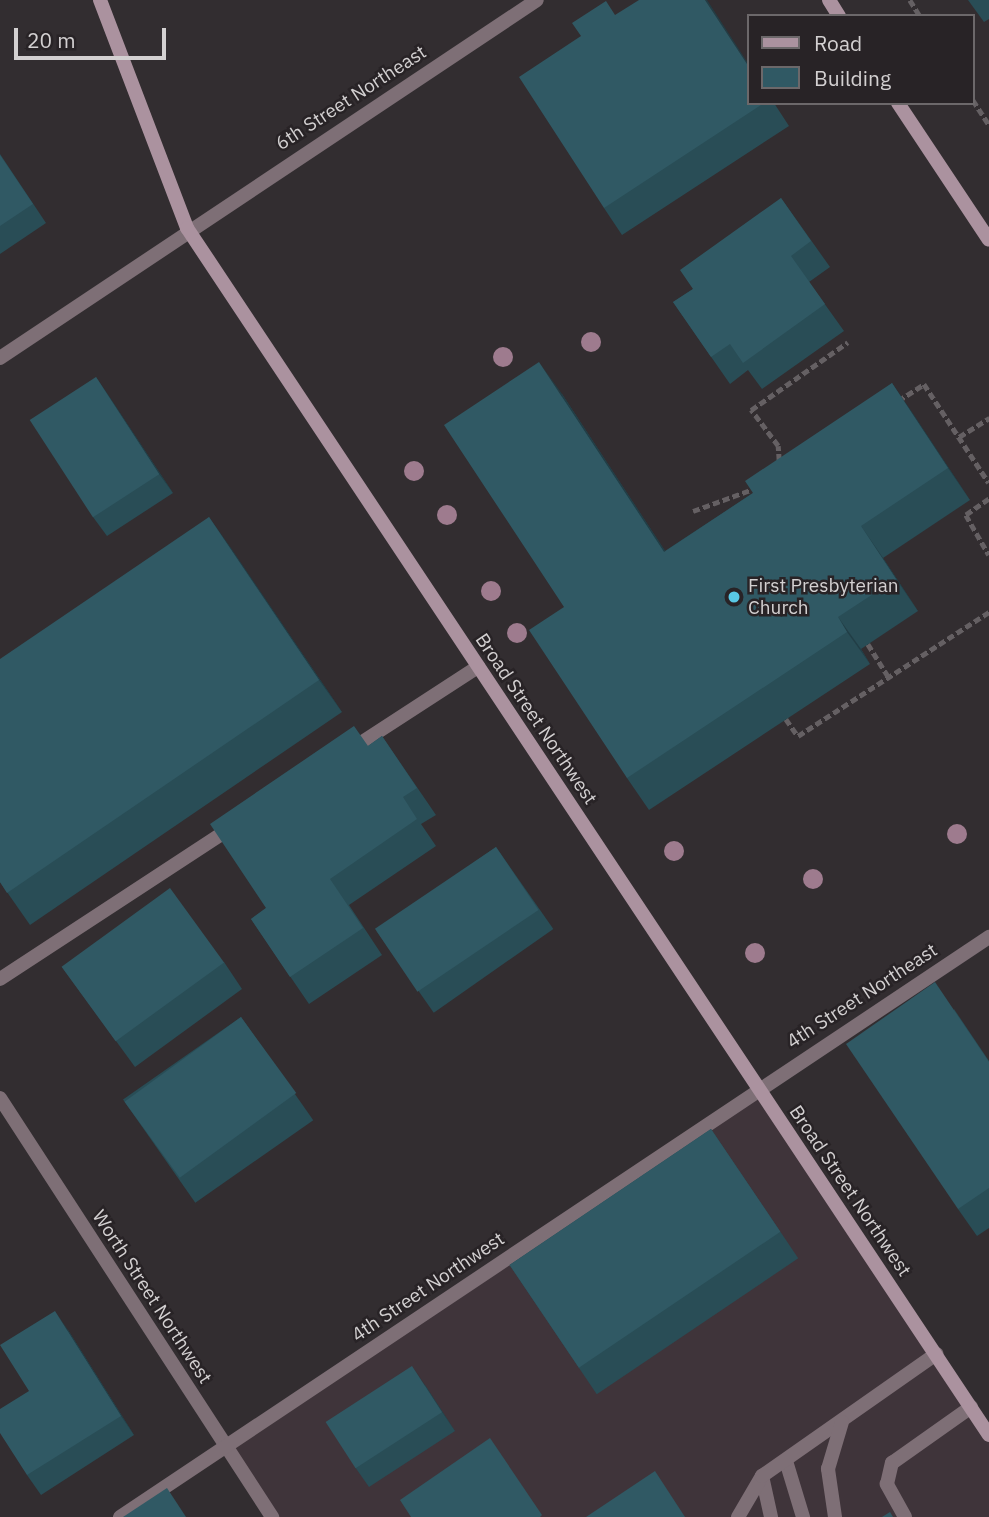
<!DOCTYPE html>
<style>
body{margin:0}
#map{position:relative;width:989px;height:1517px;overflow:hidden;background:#322d30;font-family:"IBM Plex Sans",sans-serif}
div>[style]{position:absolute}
.built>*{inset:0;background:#3f343a}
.path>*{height:4.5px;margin-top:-2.25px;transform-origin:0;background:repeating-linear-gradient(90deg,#656063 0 7px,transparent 0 10.5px)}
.lane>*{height:14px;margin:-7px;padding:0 7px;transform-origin:7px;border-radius:7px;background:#7e6f76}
.street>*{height:14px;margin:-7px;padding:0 7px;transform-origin:7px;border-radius:7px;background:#7e6f76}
.secondary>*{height:14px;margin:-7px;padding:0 7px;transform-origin:7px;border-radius:7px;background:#ab929f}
.trees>*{width:20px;height:20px;margin:-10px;border-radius:50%;background:#9e7b8e}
.wall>*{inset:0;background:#294d56;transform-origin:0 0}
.shaded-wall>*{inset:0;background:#223e46}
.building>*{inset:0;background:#305964;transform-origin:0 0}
.dots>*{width:19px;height:19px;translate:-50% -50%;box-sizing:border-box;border:4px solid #282326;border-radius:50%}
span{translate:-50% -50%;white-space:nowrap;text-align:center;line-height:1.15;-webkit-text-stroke:5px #282326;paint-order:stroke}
.street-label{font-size:19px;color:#d3d0d1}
.poi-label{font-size:19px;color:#d3d0d1}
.left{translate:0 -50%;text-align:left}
.legend{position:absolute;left:747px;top:14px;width:228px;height:91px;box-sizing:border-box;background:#282326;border:2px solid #6c686a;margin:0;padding:9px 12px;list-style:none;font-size:21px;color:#d3d0d1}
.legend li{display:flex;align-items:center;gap:14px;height:35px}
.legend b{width:35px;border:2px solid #6c686a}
.scale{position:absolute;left:14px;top:28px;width:152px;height:32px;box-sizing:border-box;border:4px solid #d3d0d1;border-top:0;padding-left:9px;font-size:21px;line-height:24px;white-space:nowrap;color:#d3d0d1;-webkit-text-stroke:5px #282326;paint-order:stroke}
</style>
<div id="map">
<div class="built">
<div style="clip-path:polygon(757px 1088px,989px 1435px,989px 1517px,272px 1517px,226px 1446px)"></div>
</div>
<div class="path">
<div style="left:910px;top:0;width:19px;rotate:58deg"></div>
<div style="left:973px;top:100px;width:30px;rotate:57deg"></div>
<div style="left:898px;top:401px;width:31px;rotate:-33deg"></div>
<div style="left:924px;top:384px;width:118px;rotate:56.7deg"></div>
<div style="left:959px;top:437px;width:36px;rotate:-32deg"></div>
<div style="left:779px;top:461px;width:15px;rotate:-94deg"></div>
<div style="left:778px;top:446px;width:45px;rotate:-126.9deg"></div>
<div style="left:751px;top:410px;width:118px;rotate:-35deg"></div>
<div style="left:989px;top:499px;width:28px;rotate:145deg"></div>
<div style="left:966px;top:515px;width:46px;rotate:60.1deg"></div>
<div style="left:693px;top:511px;width:64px;rotate:-20.1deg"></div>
<div style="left:868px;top:644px;width:39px;rotate:58deg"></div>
<div style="left:786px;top:719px;width:21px;rotate:55deg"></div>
<div style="left:798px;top:736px;width:228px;rotate:-33deg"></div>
</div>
<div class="lane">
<div style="left:350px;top:750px;width:153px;rotate:-33deg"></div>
<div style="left:0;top:979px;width:280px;rotate:-33.2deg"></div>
<div style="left:786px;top:1461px;width:59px;rotate:73.1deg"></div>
<div style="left:762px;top:1476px;width:42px;rotate:77.6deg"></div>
<div style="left:738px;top:1517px;width:48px;rotate:-59.7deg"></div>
<div style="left:762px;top:1476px;width:213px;rotate:-35deg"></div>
<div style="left:835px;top:1517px;width:49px;rotate:-98.3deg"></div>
<div style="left:828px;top:1469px;width:49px;rotate:-73.4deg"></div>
<div style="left:905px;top:1517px;width:38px;rotate:-119deg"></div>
<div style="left:887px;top:1484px;width:22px;rotate:-77deg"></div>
<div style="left:892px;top:1463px;width:97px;rotate:-35.3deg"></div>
</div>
<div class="street">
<div style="left:0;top:358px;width:645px;rotate:-33.69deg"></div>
<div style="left:0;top:1098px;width:500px;rotate:57deg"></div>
<div style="left:120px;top:1517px;width:1045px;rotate:-33.72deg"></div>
</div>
<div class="secondary">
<div style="left:100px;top:0;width:244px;rotate:69.1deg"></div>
<div style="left:187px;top:228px;width:1449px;rotate:56.4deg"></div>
<div style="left:829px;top:0;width:19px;rotate:58deg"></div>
<div style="left:898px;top:103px;width:164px;rotate:56.4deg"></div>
</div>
<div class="trees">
<div style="left:591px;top:342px"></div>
<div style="left:503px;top:357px"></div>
<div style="left:414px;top:471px"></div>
<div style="left:447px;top:515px"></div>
<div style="left:491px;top:591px"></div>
<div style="left:517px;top:633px"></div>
<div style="left:957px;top:834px"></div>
<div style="left:674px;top:851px"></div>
<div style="left:813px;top:879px"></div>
<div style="left:755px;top:953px"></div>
</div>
<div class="wall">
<div style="clip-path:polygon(968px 0,989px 0,989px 19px,984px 22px)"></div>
<div style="clip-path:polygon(616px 15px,749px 103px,774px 103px,789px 126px,622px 235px,604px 208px)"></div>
<div style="clip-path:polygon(0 154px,46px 223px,0 254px)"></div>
<div style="clip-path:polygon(781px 198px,830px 267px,809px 282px,844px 331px,762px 389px,748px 370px,730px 384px,673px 302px,693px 289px)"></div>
<div style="clip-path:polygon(96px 377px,173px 493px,107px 536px,93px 517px)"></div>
<div style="clip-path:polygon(892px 383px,970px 500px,883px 558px,918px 611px,861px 649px,870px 664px,649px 810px,627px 778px,564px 607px,562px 394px,665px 551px,753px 493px)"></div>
<div style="clip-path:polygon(209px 517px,342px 712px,30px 925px,0 882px)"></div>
<div style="clip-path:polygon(382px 736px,436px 815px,421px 824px,436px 846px,349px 905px,382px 955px,309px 1004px,251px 919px,266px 908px,368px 746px)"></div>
<div style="left:496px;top:847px;width:100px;height:146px;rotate:55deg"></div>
<div style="clip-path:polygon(224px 962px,242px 989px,135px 1067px,62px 967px)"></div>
<div style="clip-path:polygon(954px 1009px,989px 1061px,989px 1228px,977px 1236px,958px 1209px)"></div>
<div style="left:241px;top:1017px;width:126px;height:144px;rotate:55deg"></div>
<div style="left:711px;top:1129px;width:156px;height:243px;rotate:56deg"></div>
<div style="clip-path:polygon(68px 1330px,134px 1435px,41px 1495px,27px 1475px,29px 1391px)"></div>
<div style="clip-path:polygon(425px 1385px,455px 1431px,369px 1487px,355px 1467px)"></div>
</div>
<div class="shaded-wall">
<div style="clip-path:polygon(705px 0,707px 0,749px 65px,749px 67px)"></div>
<div style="clip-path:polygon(539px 362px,562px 394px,687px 584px,664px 552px)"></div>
<div style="clip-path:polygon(96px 377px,109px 396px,173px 493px,159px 474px)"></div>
<div style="clip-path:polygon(892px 383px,914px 415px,970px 500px,948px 468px)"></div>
<div style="clip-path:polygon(209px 517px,231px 548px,342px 712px,319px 680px)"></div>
<div style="clip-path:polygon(861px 526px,883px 558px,918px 611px,896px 579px)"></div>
<div style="clip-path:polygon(838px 617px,861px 649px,870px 664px,847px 632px)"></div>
<div style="clip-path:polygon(55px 1311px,68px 1330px,134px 1435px,121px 1416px)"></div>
<div style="clip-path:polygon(412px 1366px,425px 1385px,455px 1431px,442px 1412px)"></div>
</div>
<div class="building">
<div style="clip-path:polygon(639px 0,705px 0,749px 67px,749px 103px,764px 103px,604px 208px,519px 77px,581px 36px,572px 23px,606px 1px,615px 15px)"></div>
<div style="clip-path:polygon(0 155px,33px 204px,0 226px)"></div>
<div style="clip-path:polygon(781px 198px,811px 241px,791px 256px,825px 304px,743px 363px,730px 344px,711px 357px,673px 302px,693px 289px,680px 270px)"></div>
<div style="clip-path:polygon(539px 362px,664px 552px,753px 493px,745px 481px,892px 383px,948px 468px,861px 526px,896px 579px,838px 617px,847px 632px,627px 778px,529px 630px,564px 607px,444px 425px)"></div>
<div style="left:96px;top:377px;width:116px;height:79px;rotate:57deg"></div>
<div style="clip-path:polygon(209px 517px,319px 680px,7px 893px,0 882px,0 659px)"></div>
<div style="clip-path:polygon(354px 726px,368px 746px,382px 736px,417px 788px,403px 797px,417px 819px,330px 879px,363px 928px,290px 977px,251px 919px,266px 908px,210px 824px)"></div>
<div style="left:496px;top:847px;width:76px;height:146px;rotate:56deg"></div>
<div style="left:170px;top:888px;width:92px;height:134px;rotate:54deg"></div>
<div style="clip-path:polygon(935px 982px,989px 1062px,989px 1188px,958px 1209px,846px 1044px)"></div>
<div style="left:241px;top:1017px;width:94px;height:144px;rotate:54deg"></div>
<div style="left:711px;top:1129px;width:124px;height:243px;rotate:56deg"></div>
<div style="clip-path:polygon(55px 1311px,121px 1416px,27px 1475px,0 1433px,0 1409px,29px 1391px,0 1345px)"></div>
<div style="left:412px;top:1366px;width:55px;height:103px;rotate:57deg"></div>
<div style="clip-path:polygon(490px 1438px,542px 1515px,540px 1517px,411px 1517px,400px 1500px)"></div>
<div style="clip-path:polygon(655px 1471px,685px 1517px,586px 1517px)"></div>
<div style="clip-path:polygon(167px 1488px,186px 1517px,123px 1517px)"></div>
<div style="clip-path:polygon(890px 1512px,893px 1517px,882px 1517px)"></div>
</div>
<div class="dots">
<div style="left:734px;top:597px;background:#59c8e5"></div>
</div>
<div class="street-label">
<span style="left:351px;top:98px;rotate:-33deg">6th Street Northeast</span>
<span style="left:536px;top:719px;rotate:56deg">Broad Street Northwest</span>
<span style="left:862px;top:996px;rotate:-33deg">4th Street Northeast</span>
<span style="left:850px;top:1191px;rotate:56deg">Broad Street Northwest</span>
<span style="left:428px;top:1287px;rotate:-34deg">4th Street Northwest</span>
<span style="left:152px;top:1297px;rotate:57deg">Worth Street Northwest</span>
</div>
<div class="poi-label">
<span class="left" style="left:748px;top:597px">First Presbyterian<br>Church</span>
</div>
<ul class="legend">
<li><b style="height:9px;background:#ab929f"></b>Road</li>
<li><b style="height:19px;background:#305964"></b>Building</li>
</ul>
<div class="scale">20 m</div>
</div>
